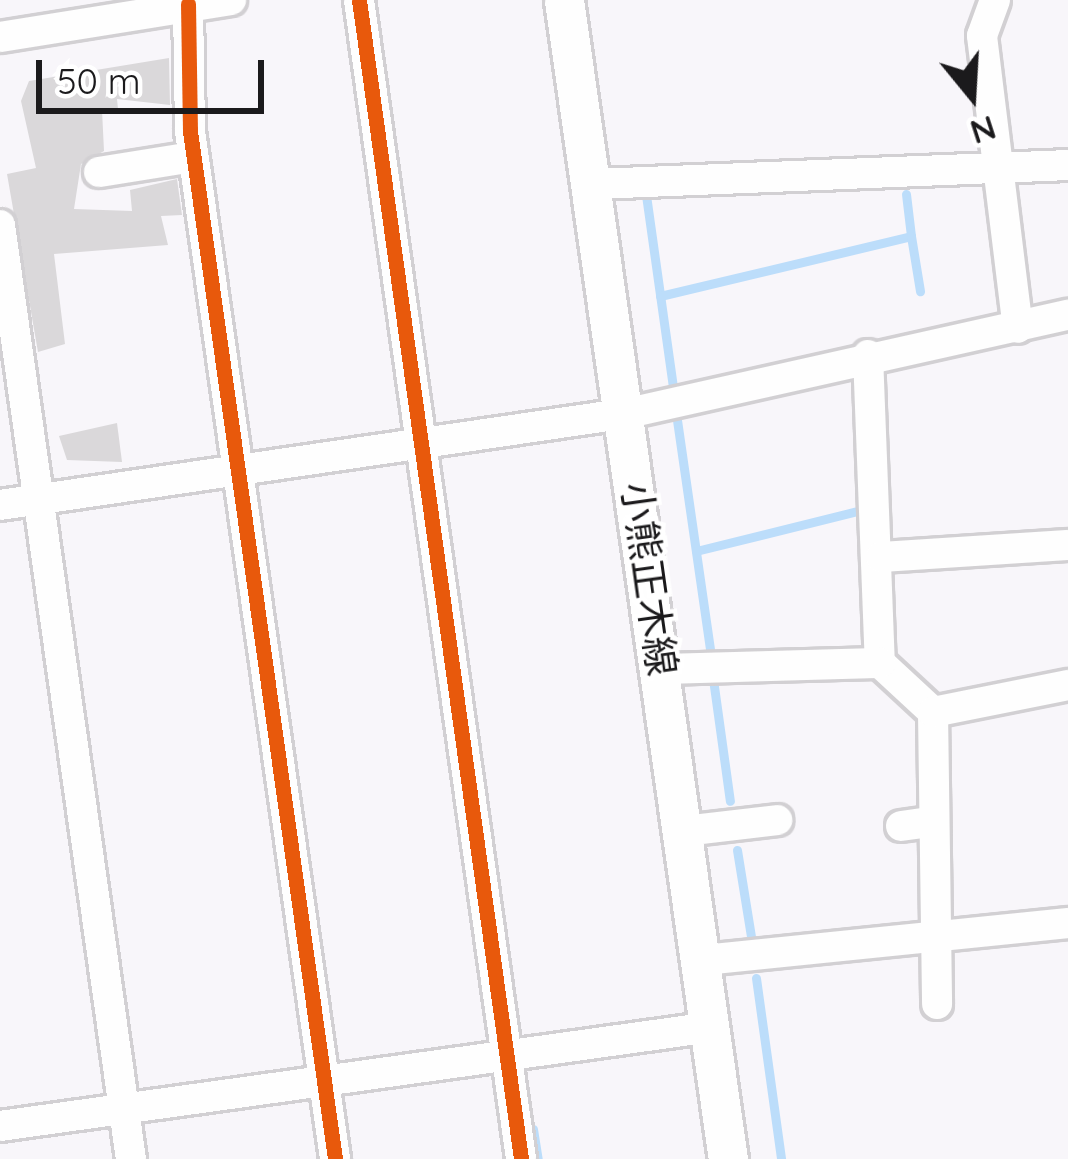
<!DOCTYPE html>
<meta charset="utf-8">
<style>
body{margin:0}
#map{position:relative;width:1068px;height:1159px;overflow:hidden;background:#f8f6fa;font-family:Quicksand,"Noto Sans JP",sans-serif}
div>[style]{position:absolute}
.stream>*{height:9px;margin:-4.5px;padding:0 4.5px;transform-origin:4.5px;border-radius:4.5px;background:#bcddfa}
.building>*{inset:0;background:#dad8da}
.roads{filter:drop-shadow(3px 0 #d2d0d3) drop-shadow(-3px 0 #d2d0d3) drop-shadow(0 3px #d2d0d3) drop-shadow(0 -3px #d2d0d3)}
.minor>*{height:30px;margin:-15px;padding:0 15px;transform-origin:15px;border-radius:15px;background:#fefefe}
.major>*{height:39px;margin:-19.5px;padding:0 19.5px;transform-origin:19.5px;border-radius:19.5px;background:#fefefe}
.cycleway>*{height:15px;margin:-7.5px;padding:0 7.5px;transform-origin:7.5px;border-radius:7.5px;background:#e8590c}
span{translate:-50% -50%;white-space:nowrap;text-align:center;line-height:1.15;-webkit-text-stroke:9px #fff;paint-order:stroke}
.street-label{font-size:39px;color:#1b1a1c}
.north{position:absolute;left:912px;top:36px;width:120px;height:120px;-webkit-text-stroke:9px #fff;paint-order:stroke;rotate:162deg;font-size:33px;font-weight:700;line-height:48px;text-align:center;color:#1b1a1c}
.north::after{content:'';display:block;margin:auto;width:42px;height:54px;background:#1b1a1c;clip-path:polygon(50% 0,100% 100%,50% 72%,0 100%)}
.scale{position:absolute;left:36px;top:60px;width:228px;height:54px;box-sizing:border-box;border:6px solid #1b1a1c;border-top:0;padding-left:15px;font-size:36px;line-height:42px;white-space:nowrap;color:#1b1a1c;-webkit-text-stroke:9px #fff;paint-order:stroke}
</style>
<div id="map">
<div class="stream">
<div style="left:906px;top:194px;width:42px;rotate:83.2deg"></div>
<div style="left:646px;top:195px;width:193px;rotate:82deg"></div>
<div style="left:660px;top:296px;width:258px;rotate:-13.4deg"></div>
<div style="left:911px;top:236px;width:56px;rotate:80.7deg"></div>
<div style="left:677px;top:420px;width:231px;rotate:81.8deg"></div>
<div style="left:696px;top:551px;width:175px;rotate:-13.9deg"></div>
<div style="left:713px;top:679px;width:123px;rotate:82.1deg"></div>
<div style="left:737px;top:850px;width:87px;rotate:80.8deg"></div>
<div style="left:756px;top:978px;width:183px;rotate:82.1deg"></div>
<div style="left:533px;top:1129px;width:30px;rotate:81deg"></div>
</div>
<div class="building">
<div style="clip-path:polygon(169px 58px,170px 105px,117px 99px,118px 109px,102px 110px,104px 151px,81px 164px,74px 209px,132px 211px,130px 190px,177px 179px,182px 215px,161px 216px,168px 245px,54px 254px,65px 344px,38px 352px,7px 174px,36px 168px,21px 101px,29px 81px)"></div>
<div style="clip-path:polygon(117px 423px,122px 462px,67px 460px,59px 436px)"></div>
</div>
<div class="roads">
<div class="minor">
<div style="left:359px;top:0;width:1170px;rotate:82.04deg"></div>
<div style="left:995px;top:0;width:38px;rotate:110deg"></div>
<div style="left:982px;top:36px;width:294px;rotate:83deg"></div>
<div style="left:188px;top:4px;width:127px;rotate:89.1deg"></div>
<div style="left:190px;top:131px;width:1038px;rotate:81.97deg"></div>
<div style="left:0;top:37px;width:234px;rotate:-9.1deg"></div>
<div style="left:99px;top:172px;width:95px;rotate:-9.1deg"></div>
<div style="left:596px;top:184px;width:472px;rotate:-2.3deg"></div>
<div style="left:0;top:225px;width:943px;rotate:82.02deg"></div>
<div style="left:868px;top:355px;width:308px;rotate:87.8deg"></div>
<div style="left:880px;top:663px;width:72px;rotate:42.8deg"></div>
<div style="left:933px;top:712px;width:292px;rotate:89.2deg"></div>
<div style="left:0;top:505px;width:635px;rotate:-8.33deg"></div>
<div style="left:628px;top:413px;width:451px;rotate:-12.6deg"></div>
<div style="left:881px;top:557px;width:187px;rotate:-3.7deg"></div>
<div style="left:661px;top:669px;width:219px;rotate:-1.6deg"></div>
<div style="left:933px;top:712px;width:138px;rotate:-11.3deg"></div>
<div style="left:901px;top:826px;width:30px;rotate:-8deg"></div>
<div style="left:684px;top:831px;width:94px;rotate:-6.7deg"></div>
<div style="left:704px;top:960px;width:366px;rotate:-5.8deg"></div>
<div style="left:0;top:1126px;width:719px;rotate:-7.92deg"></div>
</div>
<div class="major">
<div style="left:564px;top:0;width:1171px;rotate:81.95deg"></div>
</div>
</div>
<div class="cycleway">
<div style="left:359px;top:0;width:1170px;rotate:82.04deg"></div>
<div style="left:188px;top:4px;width:127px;rotate:89.1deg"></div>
<div style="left:190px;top:131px;width:1038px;rotate:81.97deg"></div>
</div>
<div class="street-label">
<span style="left:649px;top:579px;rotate:82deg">小熊正木線</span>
</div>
<div class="north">N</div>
<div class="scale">50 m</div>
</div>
